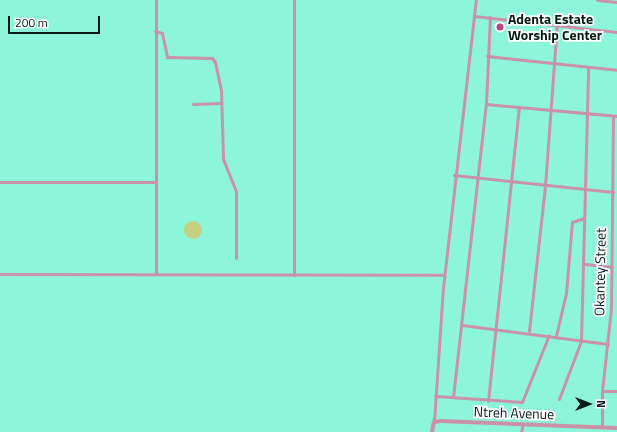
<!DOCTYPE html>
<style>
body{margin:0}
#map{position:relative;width:617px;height:432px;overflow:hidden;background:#8df6da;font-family:"Titillium Web",sans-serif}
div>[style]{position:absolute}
.green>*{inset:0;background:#c6d082}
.round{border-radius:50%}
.minor>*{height:3px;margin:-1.5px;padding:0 1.5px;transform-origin:1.5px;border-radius:1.5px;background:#ca92a7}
.tertiary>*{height:4px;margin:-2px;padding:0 2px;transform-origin:2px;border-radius:2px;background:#ca92a7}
.dots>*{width:11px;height:11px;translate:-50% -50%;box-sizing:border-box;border:2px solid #fff;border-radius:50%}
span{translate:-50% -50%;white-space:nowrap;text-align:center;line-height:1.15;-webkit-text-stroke:3.5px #fff;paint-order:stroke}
.poi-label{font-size:14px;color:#001c14;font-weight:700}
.left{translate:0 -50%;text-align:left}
.street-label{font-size:14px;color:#001c14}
.north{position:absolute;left:569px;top:384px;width:40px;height:40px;-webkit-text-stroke:3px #fff;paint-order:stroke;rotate:90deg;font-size:11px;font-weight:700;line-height:16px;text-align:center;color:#001c14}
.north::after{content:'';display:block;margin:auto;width:14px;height:18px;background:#001c14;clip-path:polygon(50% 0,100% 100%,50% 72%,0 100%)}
.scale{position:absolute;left:8px;top:16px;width:92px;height:18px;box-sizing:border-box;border:2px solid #001c14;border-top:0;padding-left:5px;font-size:12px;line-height:14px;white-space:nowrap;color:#001c14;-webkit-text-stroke:3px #fff;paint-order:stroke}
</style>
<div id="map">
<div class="green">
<div class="round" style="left:184px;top:221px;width:18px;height:18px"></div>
</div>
<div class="minor">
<div style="left:294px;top:0;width:275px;rotate:90deg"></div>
<div style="left:597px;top:0;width:20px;rotate:6deg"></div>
<div style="left:474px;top:16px;width:144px;rotate:6.4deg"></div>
<div style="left:155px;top:31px;width:7px;rotate:16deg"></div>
<div style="left:162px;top:33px;width:25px;rotate:78deg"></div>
<div style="left:167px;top:57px;width:45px;rotate:1.3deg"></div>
<div style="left:212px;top:58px;width:5px;rotate:53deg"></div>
<div style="left:215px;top:62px;width:29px;rotate:78deg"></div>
<div style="left:221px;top:90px;width:69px;rotate:88.3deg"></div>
<div style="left:223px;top:159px;width:35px;rotate:68deg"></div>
<div style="left:236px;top:192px;width:66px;rotate:90deg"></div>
<div style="left:487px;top:56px;width:131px;rotate:6.1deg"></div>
<div style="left:193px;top:104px;width:27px;rotate:-2deg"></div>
<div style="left:486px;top:104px;width:132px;rotate:5.2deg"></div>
<div style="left:454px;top:175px;width:160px;rotate:6.1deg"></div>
<div style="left:0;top:182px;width:155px"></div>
<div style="left:585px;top:264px;width:27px;rotate:6deg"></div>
<div style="left:0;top:274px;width:444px;rotate:0.1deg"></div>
<div style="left:156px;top:274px;width:274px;rotate:-90deg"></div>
<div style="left:462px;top:325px;width:147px;rotate:7.4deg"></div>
<div style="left:529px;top:331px;width:146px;rotate:-83.7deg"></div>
<div style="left:545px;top:186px;width:162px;rotate:-85.8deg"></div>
<div style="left:556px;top:336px;width:44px;rotate:-76.9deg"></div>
<div style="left:566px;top:293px;width:71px;rotate:-85.2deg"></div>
<div style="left:572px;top:222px;width:13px;rotate:-18deg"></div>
<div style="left:602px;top:391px;width:15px"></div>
<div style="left:435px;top:396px;width:87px;rotate:3.9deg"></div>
<div style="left:522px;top:402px;width:72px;rotate:-68.1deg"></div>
<div style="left:453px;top:397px;width:295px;rotate:-83.6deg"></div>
<div style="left:486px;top:104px;width:87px;rotate:-87.4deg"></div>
<div style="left:559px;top:399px;width:62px;rotate:-69.2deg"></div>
<div style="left:581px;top:341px;width:274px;rotate:-88.5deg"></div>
<div style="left:488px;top:401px;width:295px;rotate:-84deg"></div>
<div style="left:434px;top:422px;width:134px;rotate:-86.2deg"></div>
<div style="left:443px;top:288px;width:290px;rotate:-83.5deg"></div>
<div style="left:602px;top:427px;width:36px;rotate:-90deg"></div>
<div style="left:602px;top:391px;width:83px;rotate:-83.8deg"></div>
<div style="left:611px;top:308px;width:191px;rotate:-89.4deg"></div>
<div style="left:521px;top:432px;width:8px;rotate:-76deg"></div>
</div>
<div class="tertiary">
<div style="left:432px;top:432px;width:10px;rotate:-79deg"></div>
<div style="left:434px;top:422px;width:7px;rotate:-8deg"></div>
<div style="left:441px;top:421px;width:176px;rotate:2.3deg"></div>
</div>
<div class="dots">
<div style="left:500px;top:27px;background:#c74181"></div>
</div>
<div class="poi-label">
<span class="left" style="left:508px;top:27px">Adenta Estate<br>Worship Center</span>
</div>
<div class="street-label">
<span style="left:600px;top:272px;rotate:-89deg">Okantey Street</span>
<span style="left:514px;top:413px;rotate:2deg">Ntreh Avenue</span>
</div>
<div class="north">N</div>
<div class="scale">200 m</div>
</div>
